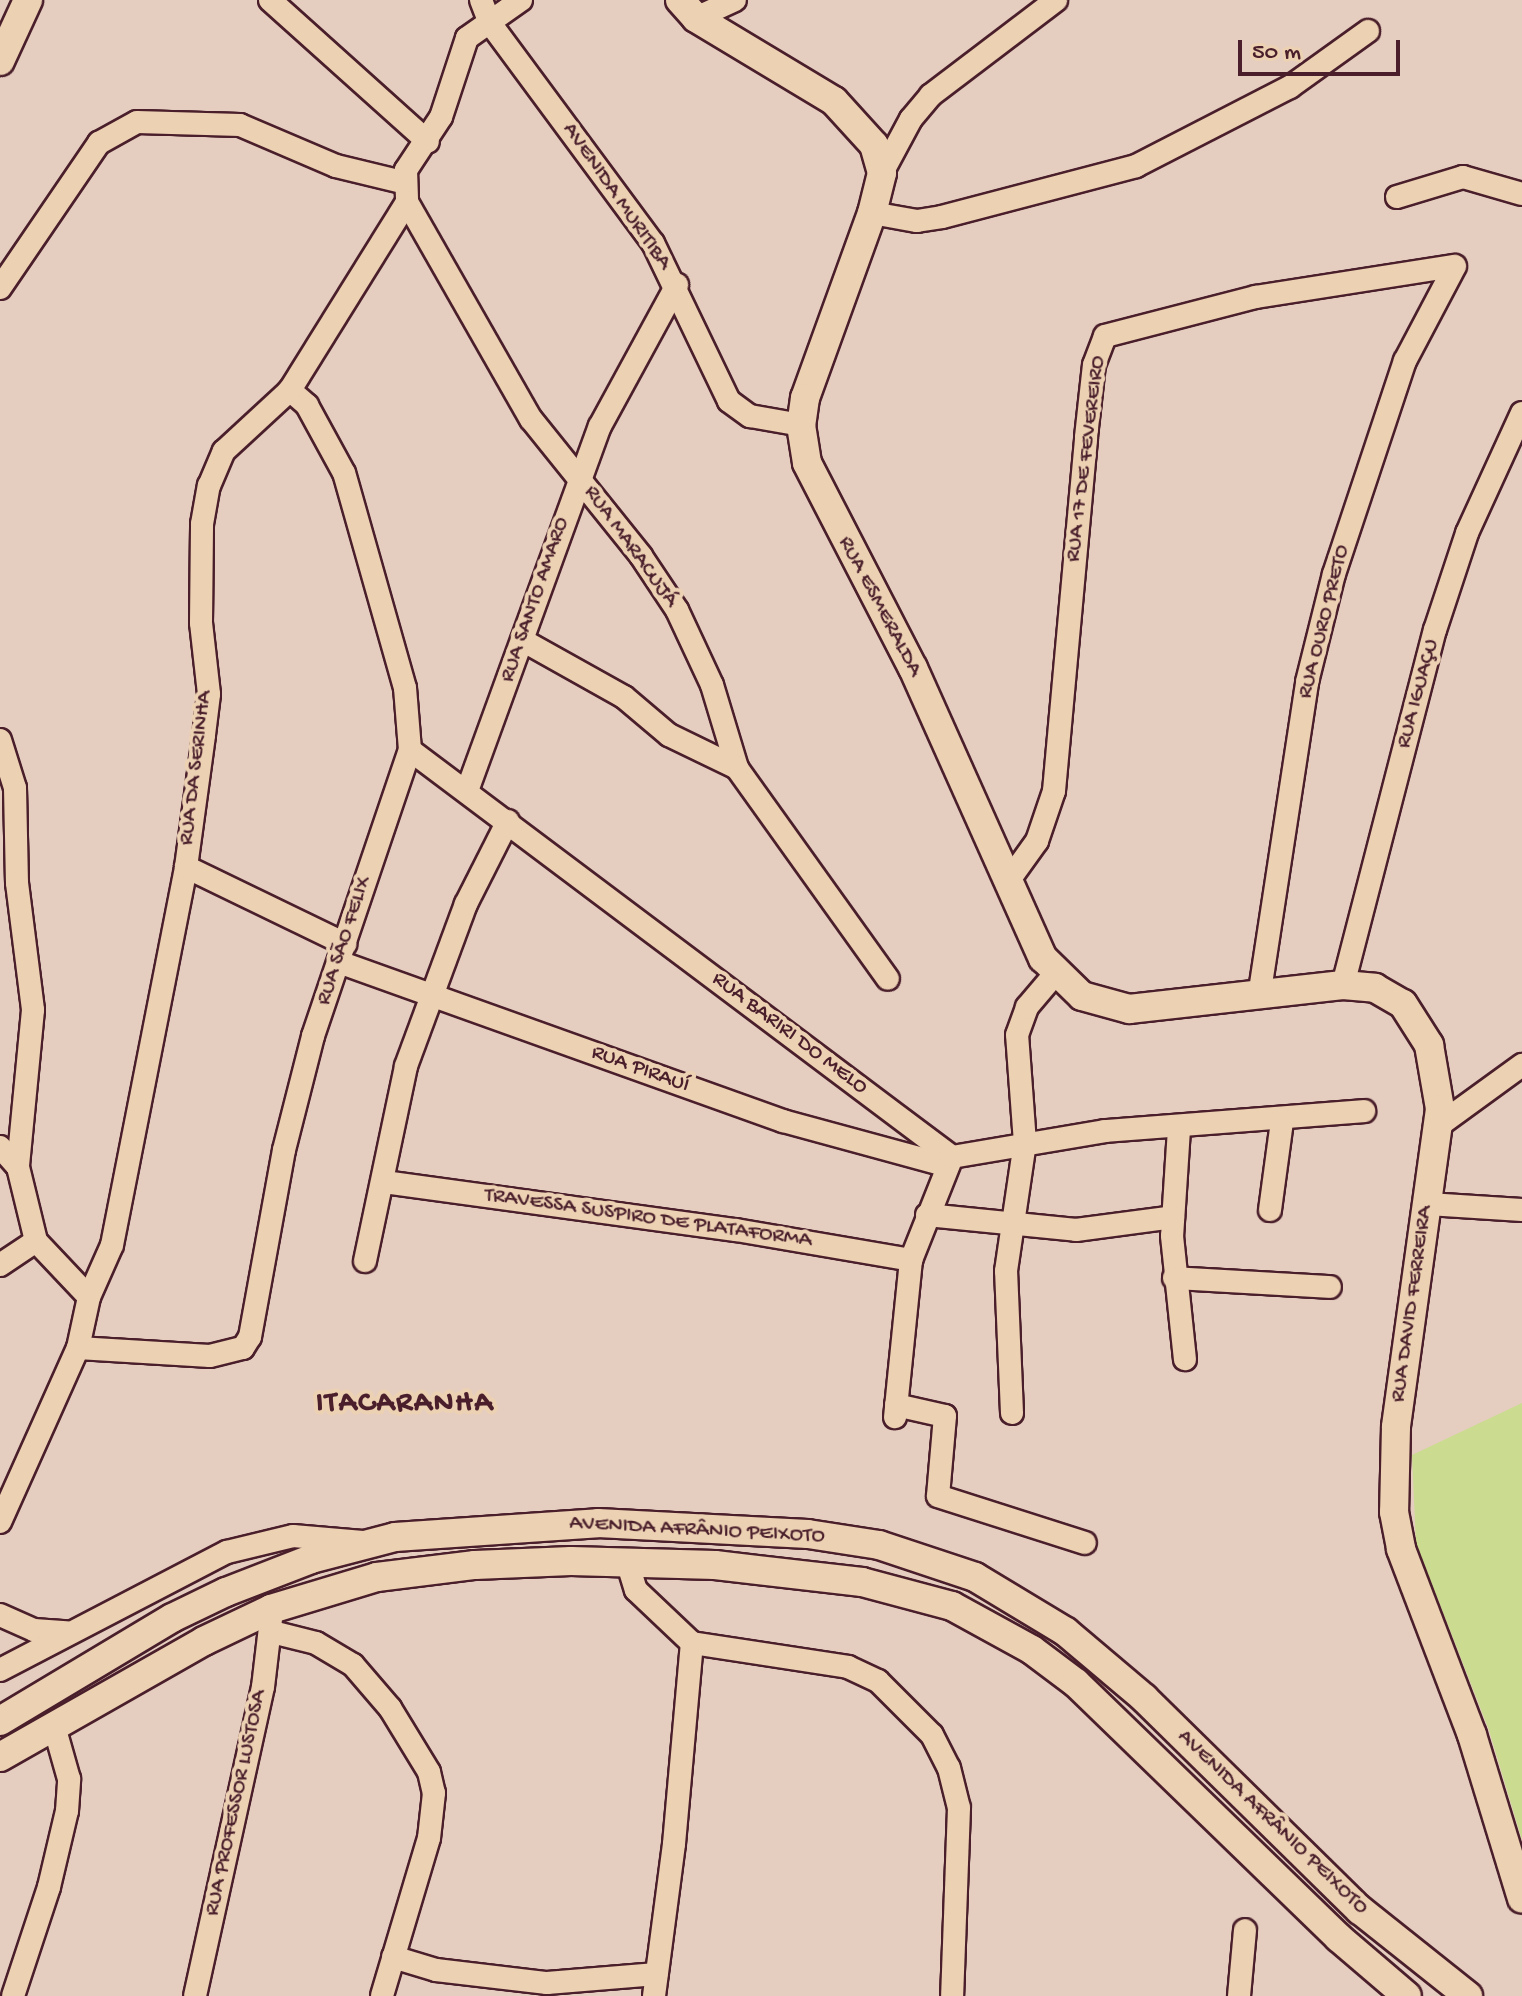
<!DOCTYPE html>
<meta charset="utf-8">
<style>
body{margin:0}
#map{position:relative;width:1522px;height:1996px;overflow:hidden;background:#e5cec0;font-family:"Gochi Hand",sans-serif}
div>[style]{position:absolute}
.green>*{inset:0;background:#cbdb8f}
.roads{filter:drop-shadow(2px 0 #4a1f2b) drop-shadow(-2px 0 #4a1f2b) drop-shadow(0 2px #4a1f2b) drop-shadow(0 -2px #4a1f2b)}
.minor>*{height:22px;margin:-11px;padding:0 11px;transform-origin:11px;border-radius:11px;background:#ecd1b3}
.major>*{height:28px;margin:-14px;padding:0 14px;transform-origin:14px;border-radius:14px;background:#ecd1b3}
span{translate:-50% -50%;white-space:nowrap;text-align:center;line-height:1.15;-webkit-text-stroke:8px #ecd1b3;paint-order:stroke}
.street-label{font-size:22px;color:#4a1f2b}
.district-label{font-size:30px;color:#4a1f2b;font-weight:700;letter-spacing:2px}
.scale{position:absolute;left:1238px;top:40px;width:162px;height:36px;box-sizing:border-box;border:4px solid #4a1f2b;border-top:0;padding-left:10px;font-size:24px;line-height:28px;white-space:nowrap;color:#4a1f2b;-webkit-text-stroke:6px #ecd1b3;paint-order:stroke}
</style>
<div id="map">
<div class="green">
<div style="clip-path:polygon(1522px 1403px,1522px 1840px,1489px 1730px,1416px 1543px,1412px 1455px)"></div>
</div>
<div class="roads">
<div class="minor">
<div style="left:270px;top:0;width:212px;rotate:41.9deg"></div>
<div style="left:481px;top:0;width:25px;rotate:69deg"></div>
<div style="left:490px;top:23px;width:274px;rotate:53.5deg"></div>
<div style="left:653px;top:243px;width:175px;rotate:64.3deg"></div>
<div style="left:729px;top:401px;width:26px;rotate:36deg"></div>
<div style="left:750px;top:416px;width:52px;rotate:10deg"></div>
<div style="left:521px;top:0;width:66px;rotate:144.9deg"></div>
<div style="left:467px;top:38px;width:83px;rotate:108.2deg"></div>
<div style="left:441px;top:117px;width:64px;rotate:123.4deg"></div>
<div style="left:406px;top:170px;width:32px;rotate:88deg"></div>
<div style="left:407px;top:202px;width:250px;rotate:60.3deg"></div>
<div style="left:531px;top:419px;width:176px;rotate:51.2deg"></div>
<div style="left:641px;top:556px;width:65px;rotate:56.3deg"></div>
<div style="left:677px;top:610px;width:83px;rotate:65deg"></div>
<div style="left:712px;top:685px;width:87px;rotate:73.2deg"></div>
<div style="left:737px;top:768px;width:259px;rotate:54.4deg"></div>
<div style="left:696px;top:18px;width:43px;rotate:-24.8deg"></div>
<div style="left:882px;top:173px;width:61px;rotate:-61.8deg"></div>
<div style="left:911px;top:119px;width:31px;rotate:-50deg"></div>
<div style="left:931px;top:95px;width:157px;rotate:-37.2deg"></div>
<div style="left:1397px;top:197px;width:69px;rotate:-16.9deg"></div>
<div style="left:1463px;top:177px;width:61px;rotate:16.1deg"></div>
<div style="left:872px;top:213px;width:46px;rotate:10.1deg"></div>
<div style="left:917px;top:221px;width:25px;rotate:-9deg"></div>
<div style="left:942px;top:217px;width:201px;rotate:-14.7deg"></div>
<div style="left:1136px;top:166px;width:173px;rotate:-27.2deg"></div>
<div style="left:1290px;top:87px;width:96px;rotate:-35.7deg"></div>
<div style="left:0;top:288px;width:176px;rotate:-55.7deg"></div>
<div style="left:99px;top:143px;width:43px;rotate:-28.9deg"></div>
<div style="left:137px;top:122px;width:103px;rotate:1.7deg"></div>
<div style="left:240px;top:125px;width:104px;rotate:23.1deg"></div>
<div style="left:336px;top:166px;width:68px;rotate:13.6deg"></div>
<div style="left:522px;top:640px;width:117px;rotate:29.2deg"></div>
<div style="left:624px;top:697px;width:59px;rotate:40.2deg"></div>
<div style="left:669px;top:735px;width:76px;rotate:25.9deg"></div>
<div style="left:0;top:740px;width:50px;rotate:72.6deg"></div>
<div style="left:15px;top:788px;width:95px;rotate:88.8deg"></div>
<div style="left:17px;top:883px;width:128px;rotate:82.8deg"></div>
<div style="left:33px;top:1010px;width:158px;rotate:95.5deg"></div>
<div style="left:410px;top:750px;width:678px;rotate:36.9deg"></div>
<div style="left:952px;top:1157px;width:111px;rotate:111.7deg"></div>
<div style="left:911px;top:1260px;width:158px;rotate:95.8deg"></div>
<div style="left:467px;top:791px;width:388px;rotate:-70deg"></div>
<div style="left:600px;top:426px;width:161px;rotate:-61.4deg"></div>
<div style="left:186px;top:867px;width:177px;rotate:25.8deg"></div>
<div style="left:1009px;top:880px;width:48px;rotate:-54.3deg"></div>
<div style="left:1037px;top:841px;width:53px;rotate:-71.2deg"></div>
<div style="left:1054px;top:791px;width:355px;rotate:-84.8deg"></div>
<div style="left:1086px;top:437px;width:72px;rotate:-83.7deg"></div>
<div style="left:1094px;top:365px;width:31px;rotate:-69deg"></div>
<div style="left:1105px;top:336px;width:156px;rotate:-14.5deg"></div>
<div style="left:1256px;top:297px;width:201px;rotate:-8.9deg"></div>
<div style="left:339px;top:962px;width:472px;rotate:19.7deg"></div>
<div style="left:783px;top:1121px;width:168px;rotate:15.2deg"></div>
<div style="left:1343px;top:985px;width:367px;rotate:-75.5deg"></div>
<div style="left:1435px;top:630px;width:102px;rotate:-71.7deg"></div>
<div style="left:1467px;top:533px;width:132px;rotate:-65.4deg"></div>
<div style="left:1259px;top:997px;width:319px;rotate:-81.3deg"></div>
<div style="left:1307px;top:682px;width:111px;rotate:-76deg"></div>
<div style="left:1334px;top:574px;width:225px;rotate:-71.6deg"></div>
<div style="left:1405px;top:361px;width:107px;rotate:-62.2deg"></div>
<div style="left:1438px;top:1126px;width:104px;rotate:-36deg"></div>
<div style="left:1179px;top:1129px;width:107px;rotate:93.7deg"></div>
<div style="left:1172px;top:1236px;width:124px;rotate:84deg"></div>
<div style="left:0;top:1147px;width:27px;rotate:48deg"></div>
<div style="left:18px;top:1167px;width:76px;rotate:76.3deg"></div>
<div style="left:36px;top:1241px;width:77px;rotate:46.6deg"></div>
<div style="left:952px;top:1157px;width:155px;rotate:-9.6deg"></div>
<div style="left:1105px;top:1131px;width:260px;rotate:-4.4deg"></div>
<div style="left:384px;top:1182px;width:355px;rotate:7.8deg"></div>
<div style="left:736px;top:1230px;width:178px;rotate:9.7deg"></div>
<div style="left:1428px;top:1204px;width:94px;rotate:3.7deg"></div>
<div style="left:1270px;top:1210px;width:90px;rotate:-82.3deg"></div>
<div style="left:927px;top:1215px;width:150px;rotate:5.7deg"></div>
<div style="left:1076px;top:1230px;width:98px;rotate:-7.6deg"></div>
<div style="left:365px;top:1261px;width:199px;rotate:-78.1deg"></div>
<div style="left:406px;top:1066px;width:173px;rotate:-69.7deg"></div>
<div style="left:466px;top:904px;width:93px;rotate:-63.2deg"></div>
<div style="left:0;top:1265px;width:43px;rotate:-33.7deg"></div>
<div style="left:1174px;top:1278px;width:156px;rotate:3.3deg"></div>
<div style="left:78px;top:1348px;width:132px;rotate:3.5deg"></div>
<div style="left:210px;top:1356px;width:34px;rotate:-14deg"></div>
<div style="left:243px;top:1348px;width:13px;rotate:-58deg"></div>
<div style="left:250px;top:1337px;width:190px;rotate:-79.7deg"></div>
<div style="left:284px;top:1150px;width:118px;rotate:-75.7deg"></div>
<div style="left:313px;top:1036px;width:302px;rotate:-71.3deg"></div>
<div style="left:410px;top:750px;width:62px;rotate:-94.6deg"></div>
<div style="left:405px;top:688px;width:223px;rotate:-105.8deg"></div>
<div style="left:344px;top:473px;width:77px;rotate:-118.6deg"></div>
<div style="left:307px;top:405px;width:23px;rotate:-139deg"></div>
<div style="left:896px;top:1405px;width:50px;rotate:12.7deg"></div>
<div style="left:945px;top:1416px;width:80px;rotate:95deg"></div>
<div style="left:938px;top:1496px;width:154px;rotate:17.7deg"></div>
<div style="left:1012px;top:1413px;width:142px;rotate:-92.4deg"></div>
<div style="left:1006px;top:1271px;width:129px;rotate:-81.6deg"></div>
<div style="left:1025px;top:1143px;width:108px;rotate:-94.2deg"></div>
<div style="left:1017px;top:1035px;width:30px;rotate:-70deg"></div>
<div style="left:1027px;top:1007px;width:43px;rotate:-49.7deg"></div>
<div style="left:0;top:1522px;width:191px;rotate:-65.9deg"></div>
<div style="left:78px;top:1348px;width:52px;rotate:-77.8deg"></div>
<div style="left:89px;top:1297px;width:57px;rotate:-66.1deg"></div>
<div style="left:112px;top:1245px;width:385px;rotate:-78.9deg"></div>
<div style="left:186px;top:867px;width:133px;rotate:-82.2deg"></div>
<div style="left:204px;top:735px;width:41px;rotate:-83deg"></div>
<div style="left:209px;top:694px;width:71px;rotate:-96.4deg"></div>
<div style="left:201px;top:623px;width:99px;rotate:-89.4deg"></div>
<div style="left:202px;top:524px;width:39px;rotate:-80deg"></div>
<div style="left:209px;top:486px;width:38px;rotate:-67deg"></div>
<div style="left:224px;top:451px;width:90px;rotate:-42.7deg"></div>
<div style="left:290px;top:390px;width:221px;rotate:-58.1deg"></div>
<div style="left:627px;top:1561px;width:30px;rotate:73deg"></div>
<div style="left:636px;top:1590px;width:77px;rotate:43.4deg"></div>
<div style="left:692px;top:1643px;width:158px;rotate:8.7deg"></div>
<div style="left:848px;top:1667px;width:33px;rotate:25deg"></div>
<div style="left:878px;top:1681px;width:76px;rotate:45deg"></div>
<div style="left:932px;top:1735px;width:37px;rotate:63deg"></div>
<div style="left:949px;top:1768px;width:41px;rotate:76deg"></div>
<div style="left:959px;top:1808px;width:188px;rotate:92.1deg"></div>
<div style="left:0;top:1615px;width:37px;rotate:24deg"></div>
<div style="left:34px;top:1630px;width:32px;rotate:4deg"></div>
<div style="left:272px;top:1632px;width:45px;rotate:14deg"></div>
<div style="left:316px;top:1643px;width:43px;rotate:30.7deg"></div>
<div style="left:353px;top:1665px;width:57px;rotate:49.3deg"></div>
<div style="left:390px;top:1708px;width:75px;rotate:58.6deg"></div>
<div style="left:429px;top:1772px;width:22px;rotate:77deg"></div>
<div style="left:434px;top:1793px;width:45px;rotate:96.3deg"></div>
<div style="left:429px;top:1838px;width:165px;rotate:106.6deg"></div>
<div style="left:0;top:1670px;width:256px;rotate:-27.5deg"></div>
<div style="left:227px;top:1552px;width:68px;rotate:-13.6deg"></div>
<div style="left:293px;top:1536px;width:70px;rotate:4.9deg"></div>
<div style="left:393px;top:1957px;width:45px;rotate:16.8deg"></div>
<div style="left:436px;top:1970px;width:112px;rotate:6.7deg"></div>
<div style="left:547px;top:1983px;width:110px;rotate:-4.7deg"></div>
<div style="left:13px;top:1996px;width:115px;rotate:-71.7deg"></div>
<div style="left:49px;top:1887px;width:78px;rotate:-76.7deg"></div>
<div style="left:67px;top:1811px;width:32px;rotate:-86deg"></div>
<div style="left:69px;top:1779px;width:55px;rotate:-105.8deg"></div>
<div style="left:195px;top:1996px;width:316px;rotate:-77.6deg"></div>
<div style="left:263px;top:1687px;width:68px;rotate:-83.3deg"></div>
<div style="left:654px;top:1996px;width:153px;rotate:-82.5deg"></div>
<div style="left:674px;top:1844px;width:202px;rotate:-84.9deg"></div>
<div style="left:1239px;top:1996px;width:66px;rotate:-84.8deg"></div>
</div>
<div class="major">
<div style="left:680px;top:0;width:24px;rotate:48deg"></div>
<div style="left:696px;top:18px;width:161px;rotate:31deg"></div>
<div style="left:834px;top:101px;width:59px;rotate:47.7deg"></div>
<div style="left:874px;top:145px;width:29px;rotate:74deg"></div>
<div style="left:882px;top:173px;width:41px;rotate:104deg"></div>
<div style="left:872px;top:213px;width:197px;rotate:109.9deg"></div>
<div style="left:805px;top:398px;width:27px;rotate:98deg"></div>
<div style="left:801px;top:425px;width:38px;rotate:81deg"></div>
<div style="left:807px;top:463px;width:231px;rotate:62.7deg"></div>
<div style="left:913px;top:668px;width:318px;rotate:65.9deg"></div>
<div style="left:1043px;top:958px;width:54px;rotate:44.3deg"></div>
<div style="left:1082px;top:996px;width:49px;rotate:15.5deg"></div>
<div style="left:1129px;top:1009px;width:215px;rotate:-6.4deg"></div>
<div style="left:1343px;top:985px;width:32px;rotate:5deg"></div>
<div style="left:1375px;top:988px;width:32px;rotate:30deg"></div>
<div style="left:1403px;top:1004px;width:49px;rotate:57.6deg"></div>
<div style="left:1429px;top:1045px;width:65px;rotate:80.2deg"></div>
<div style="left:1440px;top:1109px;width:321px;rotate:97.9deg"></div>
<div style="left:1396px;top:1427px;width:85px;rotate:91.3deg"></div>
<div style="left:1394px;top:1512px;width:38px;rotate:79deg"></div>
<div style="left:1401px;top:1549px;width:199px;rotate:69.1deg"></div>
<div style="left:1472px;top:1735px;width:171px;rotate:73deg"></div>
<div style="left:0;top:61px;width:67px;rotate:-65.3deg"></div>
<div style="left:0;top:1721px;width:200px;rotate:-30.9deg"></div>
<div style="left:172px;top:1618px;width:60px;rotate:-25.7deg"></div>
<div style="left:226px;top:1592px;width:91px;rotate:-21.2deg"></div>
<div style="left:311px;top:1559px;width:87px;rotate:-14.7deg"></div>
<div style="left:395px;top:1537px;width:203px;rotate:-3.9deg"></div>
<div style="left:598px;top:1523px;width:210px;rotate:3deg"></div>
<div style="left:808px;top:1534px;width:72px;rotate:8.8deg"></div>
<div style="left:879px;top:1545px;width:101px;rotate:18.4deg"></div>
<div style="left:975px;top:1577px;width:106px;rotate:31.1deg"></div>
<div style="left:1066px;top:1632px;width:102px;rotate:40.2deg"></div>
<div style="left:1144px;top:1698px;width:303px;rotate:44.5deg"></div>
<div style="left:1360px;top:1910px;width:138px;rotate:38.5deg"></div>
<div style="left:0;top:1757px;width:235px;rotate:-29.6deg"></div>
<div style="left:204px;top:1641px;width:74px;rotate:-25.5deg"></div>
<div style="left:271px;top:1609px;width:111px;rotate:-16.8deg"></div>
<div style="left:377px;top:1577px;width:99px;rotate:-7deg"></div>
<div style="left:475px;top:1565px;width:96px;rotate:-2.4deg"></div>
<div style="left:571px;top:1561px;width:144px;rotate:1.6deg"></div>
<div style="left:715px;top:1565px;width:148px;rotate:6.6deg"></div>
<div style="left:862px;top:1582px;width:93px;rotate:14.9deg"></div>
<div style="left:952px;top:1606px;width:91px;rotate:28.8deg"></div>
<div style="left:1032px;top:1650px;width:55px;rotate:36.9deg"></div>
<div style="left:1076px;top:1683px;width:366px;rotate:44.1deg"></div>
<div style="left:1339px;top:1938px;width:89px;rotate:40.5deg"></div>
</div>
</div>
<div class="street-label">
<span style="left:616px;top:197px;rotate:55deg">AVENIDA MURITIBA</span>
<span style="left:1087px;top:459px;rotate:-83deg">RUA 17 DE FEVEREIRO</span>
<span style="left:630px;top:547px;rotate:54deg">RUA MARACUJÁ</span>
<span style="left:536px;top:600px;rotate:-71deg">RUA SANTO AMARO</span>
<span style="left:879px;top:607px;rotate:62deg">RUA ESMERALDA</span>
<span style="left:1325px;top:622px;rotate:-76deg">RUA OURO PRETO</span>
<span style="left:1419px;top:694px;rotate:-75deg">RUA IGUAÇU</span>
<span style="left:197px;top:768px;rotate:-83deg">RUA DA SERINHA</span>
<span style="left:345px;top:941px;rotate:-72deg">RUA SÃO FELIX</span>
<span style="left:789px;top:1034px;rotate:37deg">RUA BARIRI DO MELO</span>
<span style="left:640px;top:1070px;rotate:20deg">RUA PIRAUÍ</span>
<span style="left:648px;top:1219px;rotate:8deg">TRAVESSA SUSPIRO DE PLATAFORMA</span>
<span style="left:1413px;top:1304px;rotate:-82deg">RUA DAVID FERREIRA</span>
<span style="left:697px;top:1531px;rotate:3deg">AVENIDA AFRÂNIO PEIXOTO</span>
<span style="left:237px;top:1803px;rotate:-78deg">RUA PROFESSOR LUSTOSA</span>
<span style="left:1272px;top:1823px;rotate:44deg">AVENIDA AFRÂNIO PEIXOTO</span>
</div>
<div class="district-label">
<span style="left:405px;top:1405px">ITACARANHA</span>
</div>
<div class="scale">50 m</div>
</div>
